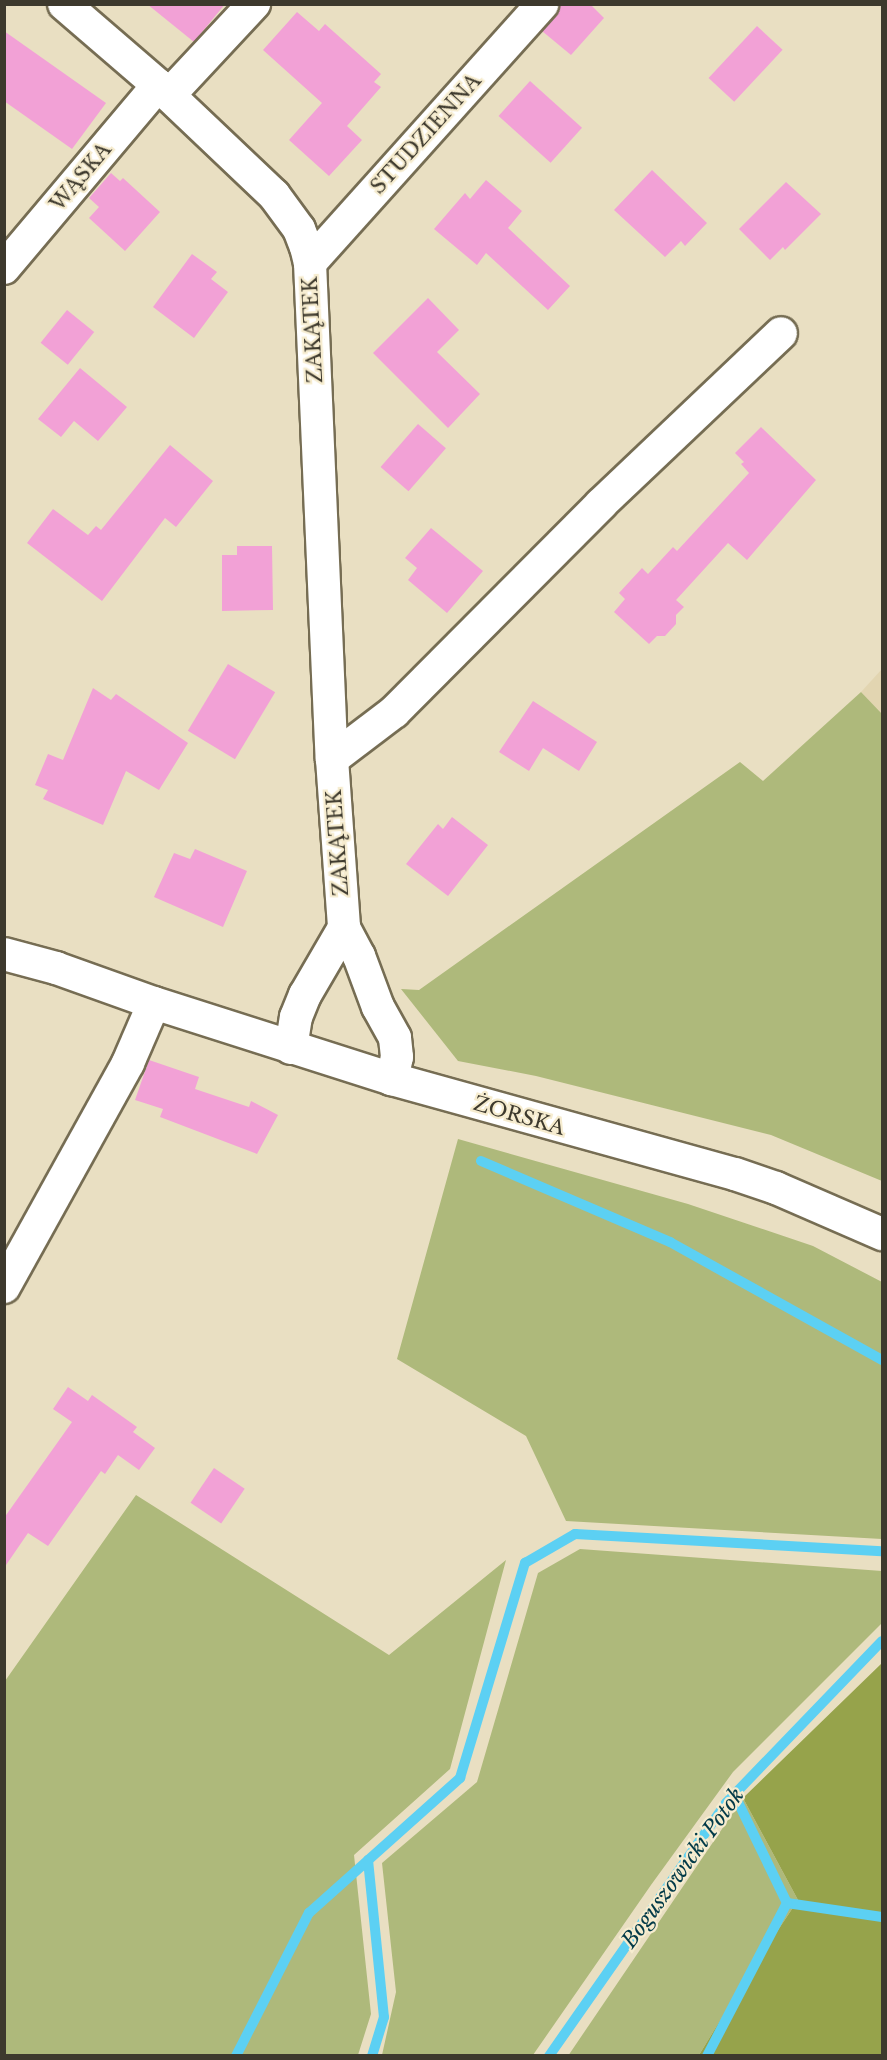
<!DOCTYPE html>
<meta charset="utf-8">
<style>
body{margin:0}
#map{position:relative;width:887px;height:2060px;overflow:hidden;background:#e9dfc2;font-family:"Libre Baskerville",serif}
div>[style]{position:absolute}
.built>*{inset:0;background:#e2d5b1}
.green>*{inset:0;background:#aeb97b}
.forest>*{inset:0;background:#96a34b}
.stream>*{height:10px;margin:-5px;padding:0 5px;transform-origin:5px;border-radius:5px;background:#5cd0f3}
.building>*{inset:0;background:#f2a1d6;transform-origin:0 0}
.roads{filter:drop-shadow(2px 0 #766d53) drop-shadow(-2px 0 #766d53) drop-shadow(0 2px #766d53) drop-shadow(0 -2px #766d53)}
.minor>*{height:32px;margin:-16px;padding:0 16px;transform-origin:16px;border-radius:16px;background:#fff}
span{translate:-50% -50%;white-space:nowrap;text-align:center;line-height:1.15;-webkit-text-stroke:4.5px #f6eccf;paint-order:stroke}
.street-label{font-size:20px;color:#3d392d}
.water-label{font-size:21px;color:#023a48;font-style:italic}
.frame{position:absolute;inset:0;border:6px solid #3d392d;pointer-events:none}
</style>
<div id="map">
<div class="built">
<div style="clip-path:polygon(882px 669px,882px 715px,861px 692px)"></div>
</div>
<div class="green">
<div style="clip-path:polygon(861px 692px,882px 714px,882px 1181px,771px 1135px,536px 1076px,458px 1061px,401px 989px,419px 990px,740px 762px,763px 781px)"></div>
<div style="clip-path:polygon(458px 1139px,688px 1204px,813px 1246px,882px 1282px,882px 1539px,566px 1521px,526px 1436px,397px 1359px)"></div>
<div style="clip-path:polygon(136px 1495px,389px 1655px,506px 1560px,450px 1769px,354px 1855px,371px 2014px,358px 2055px,5px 2055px,5px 1681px)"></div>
<div style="clip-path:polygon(580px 1549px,882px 1571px,882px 1623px,733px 1772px,651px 1885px,533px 2055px,382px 2055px,396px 1992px,382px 1863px,477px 1782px,538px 1573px)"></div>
<div style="clip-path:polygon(743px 1798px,798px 1900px,744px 1981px,699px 2055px,568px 2056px)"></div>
</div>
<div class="forest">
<div style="clip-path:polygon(882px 1663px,882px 2055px,699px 2055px,744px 1981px,798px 1900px,743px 1798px)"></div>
</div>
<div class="stream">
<div style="left:481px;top:1161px;width:206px;rotate:23.2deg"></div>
<div style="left:670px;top:1242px;width:243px;rotate:29.1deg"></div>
<div style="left:368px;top:1860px;width:158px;rotate:84.2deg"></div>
<div style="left:384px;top:2017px;width:41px;rotate:107.1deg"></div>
<div style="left:787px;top:1903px;width:96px;rotate:8.4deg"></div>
<div style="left:236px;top:2056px;width:161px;rotate:-63deg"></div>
<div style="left:309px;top:1913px;width:203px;rotate:-41.8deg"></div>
<div style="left:460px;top:1778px;width:225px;rotate:-73.2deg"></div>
<div style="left:525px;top:1563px;width:58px;rotate:-30.1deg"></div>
<div style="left:575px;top:1534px;width:307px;rotate:3.2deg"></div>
<div style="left:549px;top:2056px;width:309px;rotate:-55deg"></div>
<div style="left:726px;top:1803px;width:225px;rotate:-46.1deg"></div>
<div style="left:707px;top:2056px;width:173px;rotate:-62.4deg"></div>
<div style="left:787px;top:1903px;width:121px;rotate:-115.9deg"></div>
</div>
<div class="building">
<div style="clip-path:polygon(147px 4px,225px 4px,194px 42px)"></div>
<div style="clip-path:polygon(561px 4px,590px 4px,604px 18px,571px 55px,542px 31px)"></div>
<div style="clip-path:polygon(297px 12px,319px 31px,325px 24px,381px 74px,374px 82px,381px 87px,347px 126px,362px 140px,329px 176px,289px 140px,322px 103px,263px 50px)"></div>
<div style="left:757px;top:26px;width:35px;height:71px;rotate:43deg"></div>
<div style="clip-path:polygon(4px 31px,106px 103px,72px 149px,4px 101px)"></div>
<div style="left:530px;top:81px;width:70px;height:47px;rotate:42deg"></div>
<div style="clip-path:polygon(652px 170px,707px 223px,685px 246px,681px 241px,665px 257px,614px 210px)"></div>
<div style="clip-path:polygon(111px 173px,120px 181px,123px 178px,160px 212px,125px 251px,89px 218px,99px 207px,89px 198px)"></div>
<div style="clip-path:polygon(486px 180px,522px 211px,508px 228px,570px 286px,548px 310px,486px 253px,477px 265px,434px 229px,465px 193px,470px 199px)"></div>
<div style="clip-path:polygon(786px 182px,821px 214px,785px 250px,783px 247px,770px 260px,739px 229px)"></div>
<div style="clip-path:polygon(192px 254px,217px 272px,211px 279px,228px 292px,194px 338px,153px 307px)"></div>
<div style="clip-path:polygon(428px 298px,459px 330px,437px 352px,480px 394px,448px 428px,373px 353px)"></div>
<div style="left:67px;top:310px;width:35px;height:42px;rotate:39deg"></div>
<div style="clip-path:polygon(80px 368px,127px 407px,98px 441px,74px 421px,61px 437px,38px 419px)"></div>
<div style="left:418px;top:424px;width:37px;height:57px;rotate:41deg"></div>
<div style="clip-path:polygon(761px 427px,816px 480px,747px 560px,728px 543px,676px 600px,684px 607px,676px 615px,676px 624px,665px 636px,657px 636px,649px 644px,614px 612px,625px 599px,619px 593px,642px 568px,648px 574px,673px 547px,677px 551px,749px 473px,741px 464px,744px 462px,735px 453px)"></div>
<div style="clip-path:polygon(170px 445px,213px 481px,176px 527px,165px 518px,102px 601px,27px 543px,53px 509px,88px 535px,96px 526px,101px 530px)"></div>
<div style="clip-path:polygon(431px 528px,483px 571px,447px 613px,408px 580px,417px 568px,405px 558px)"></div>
<div style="clip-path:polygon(237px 546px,272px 546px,273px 610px,222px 611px,222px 555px,237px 555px)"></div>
<div style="left:228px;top:664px;width:55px;height:78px;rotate:31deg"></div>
<div style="clip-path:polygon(93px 688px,111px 700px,116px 694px,188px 743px,159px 790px,126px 771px,103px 825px,43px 799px,48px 790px,35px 785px,48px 754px,63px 760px)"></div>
<div style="clip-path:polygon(533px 701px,597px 742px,579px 771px,543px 748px,529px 771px,499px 752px)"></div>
<div style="clip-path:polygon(452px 817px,488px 845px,448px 896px,406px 864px,438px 824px,443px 829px)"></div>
<div style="clip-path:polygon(195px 849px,247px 871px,223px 927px,154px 897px,174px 853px,190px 859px)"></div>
<div style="clip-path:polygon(149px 1060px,199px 1077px,195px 1089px,249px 1107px,251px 1101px,278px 1115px,257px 1154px,160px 1117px,163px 1109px,135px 1100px)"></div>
<div style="clip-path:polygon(68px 1387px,88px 1401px,92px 1395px,137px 1427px,133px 1432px,155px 1448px,139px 1470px,118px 1455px,105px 1474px,101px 1471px,48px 1546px,28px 1533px,4px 1568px,4px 1518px,72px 1422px,53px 1409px)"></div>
<div style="left:214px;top:1468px;width:37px;height:42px;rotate:34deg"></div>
</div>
<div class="roads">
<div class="minor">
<div style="left:64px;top:4px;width:124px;rotate:40.8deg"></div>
<div style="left:158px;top:85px;width:160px;rotate:43.5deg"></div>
<div style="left:274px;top:195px;width:42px;rotate:53.7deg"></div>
<div style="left:299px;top:229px;width:19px;rotate:69deg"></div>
<div style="left:306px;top:247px;width:16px;rotate:76deg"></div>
<div style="left:310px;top:263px;width:496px;rotate:87.5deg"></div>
<div style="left:332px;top:759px;width:169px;rotate:85.9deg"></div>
<div style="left:344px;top:928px;width:32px;rotate:62deg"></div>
<div style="left:359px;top:956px;width:54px;rotate:69.6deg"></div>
<div style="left:378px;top:1007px;width:35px;rotate:61deg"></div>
<div style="left:395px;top:1038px;width:19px;rotate:84deg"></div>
<div style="left:397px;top:1057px;width:23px;rotate:103deg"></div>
<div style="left:169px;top:95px;width:125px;rotate:-47deg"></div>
<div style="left:310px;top:263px;width:348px;rotate:-48.1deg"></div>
<div style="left:4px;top:268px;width:239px;rotate:-49.9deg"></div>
<div style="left:332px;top:759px;width:78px;rotate:-37.2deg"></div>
<div style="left:394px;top:712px;width:293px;rotate:-45.1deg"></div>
<div style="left:601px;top:504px;width:248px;rotate:-43.5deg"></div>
<div style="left:4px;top:954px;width:54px;rotate:15.1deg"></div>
<div style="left:56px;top:968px;width:104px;rotate:19.7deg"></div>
<div style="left:154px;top:1003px;width:250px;rotate:17.7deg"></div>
<div style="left:392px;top:1079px;width:356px;rotate:15.5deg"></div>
<div style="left:735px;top:1174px;width:43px;rotate:18.9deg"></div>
<div style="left:776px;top:1188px;width:116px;rotate:23.5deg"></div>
<div style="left:291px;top:1048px;width:31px;rotate:-81deg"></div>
<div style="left:296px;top:1017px;width:24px;rotate:-68deg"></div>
<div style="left:305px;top:995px;width:78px;rotate:-59.8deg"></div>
<div style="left:4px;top:1287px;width:256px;rotate:-61deg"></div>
<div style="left:128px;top:1063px;width:65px;rotate:-66.6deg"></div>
</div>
</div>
<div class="street-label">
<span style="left:426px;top:134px;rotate:-48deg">STUDZIENNA</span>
<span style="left:81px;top:177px;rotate:-50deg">WĄSKA</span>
<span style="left:313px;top:330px;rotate:-93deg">ZAKĄTEK</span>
<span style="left:338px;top:843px;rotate:-94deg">ZAKĄTEK</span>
<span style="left:519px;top:1116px;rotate:16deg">ŻORSKA</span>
</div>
<div class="water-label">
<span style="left:683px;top:1868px;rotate:-54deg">Boguszowicki Potok</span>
</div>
<div class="frame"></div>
</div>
